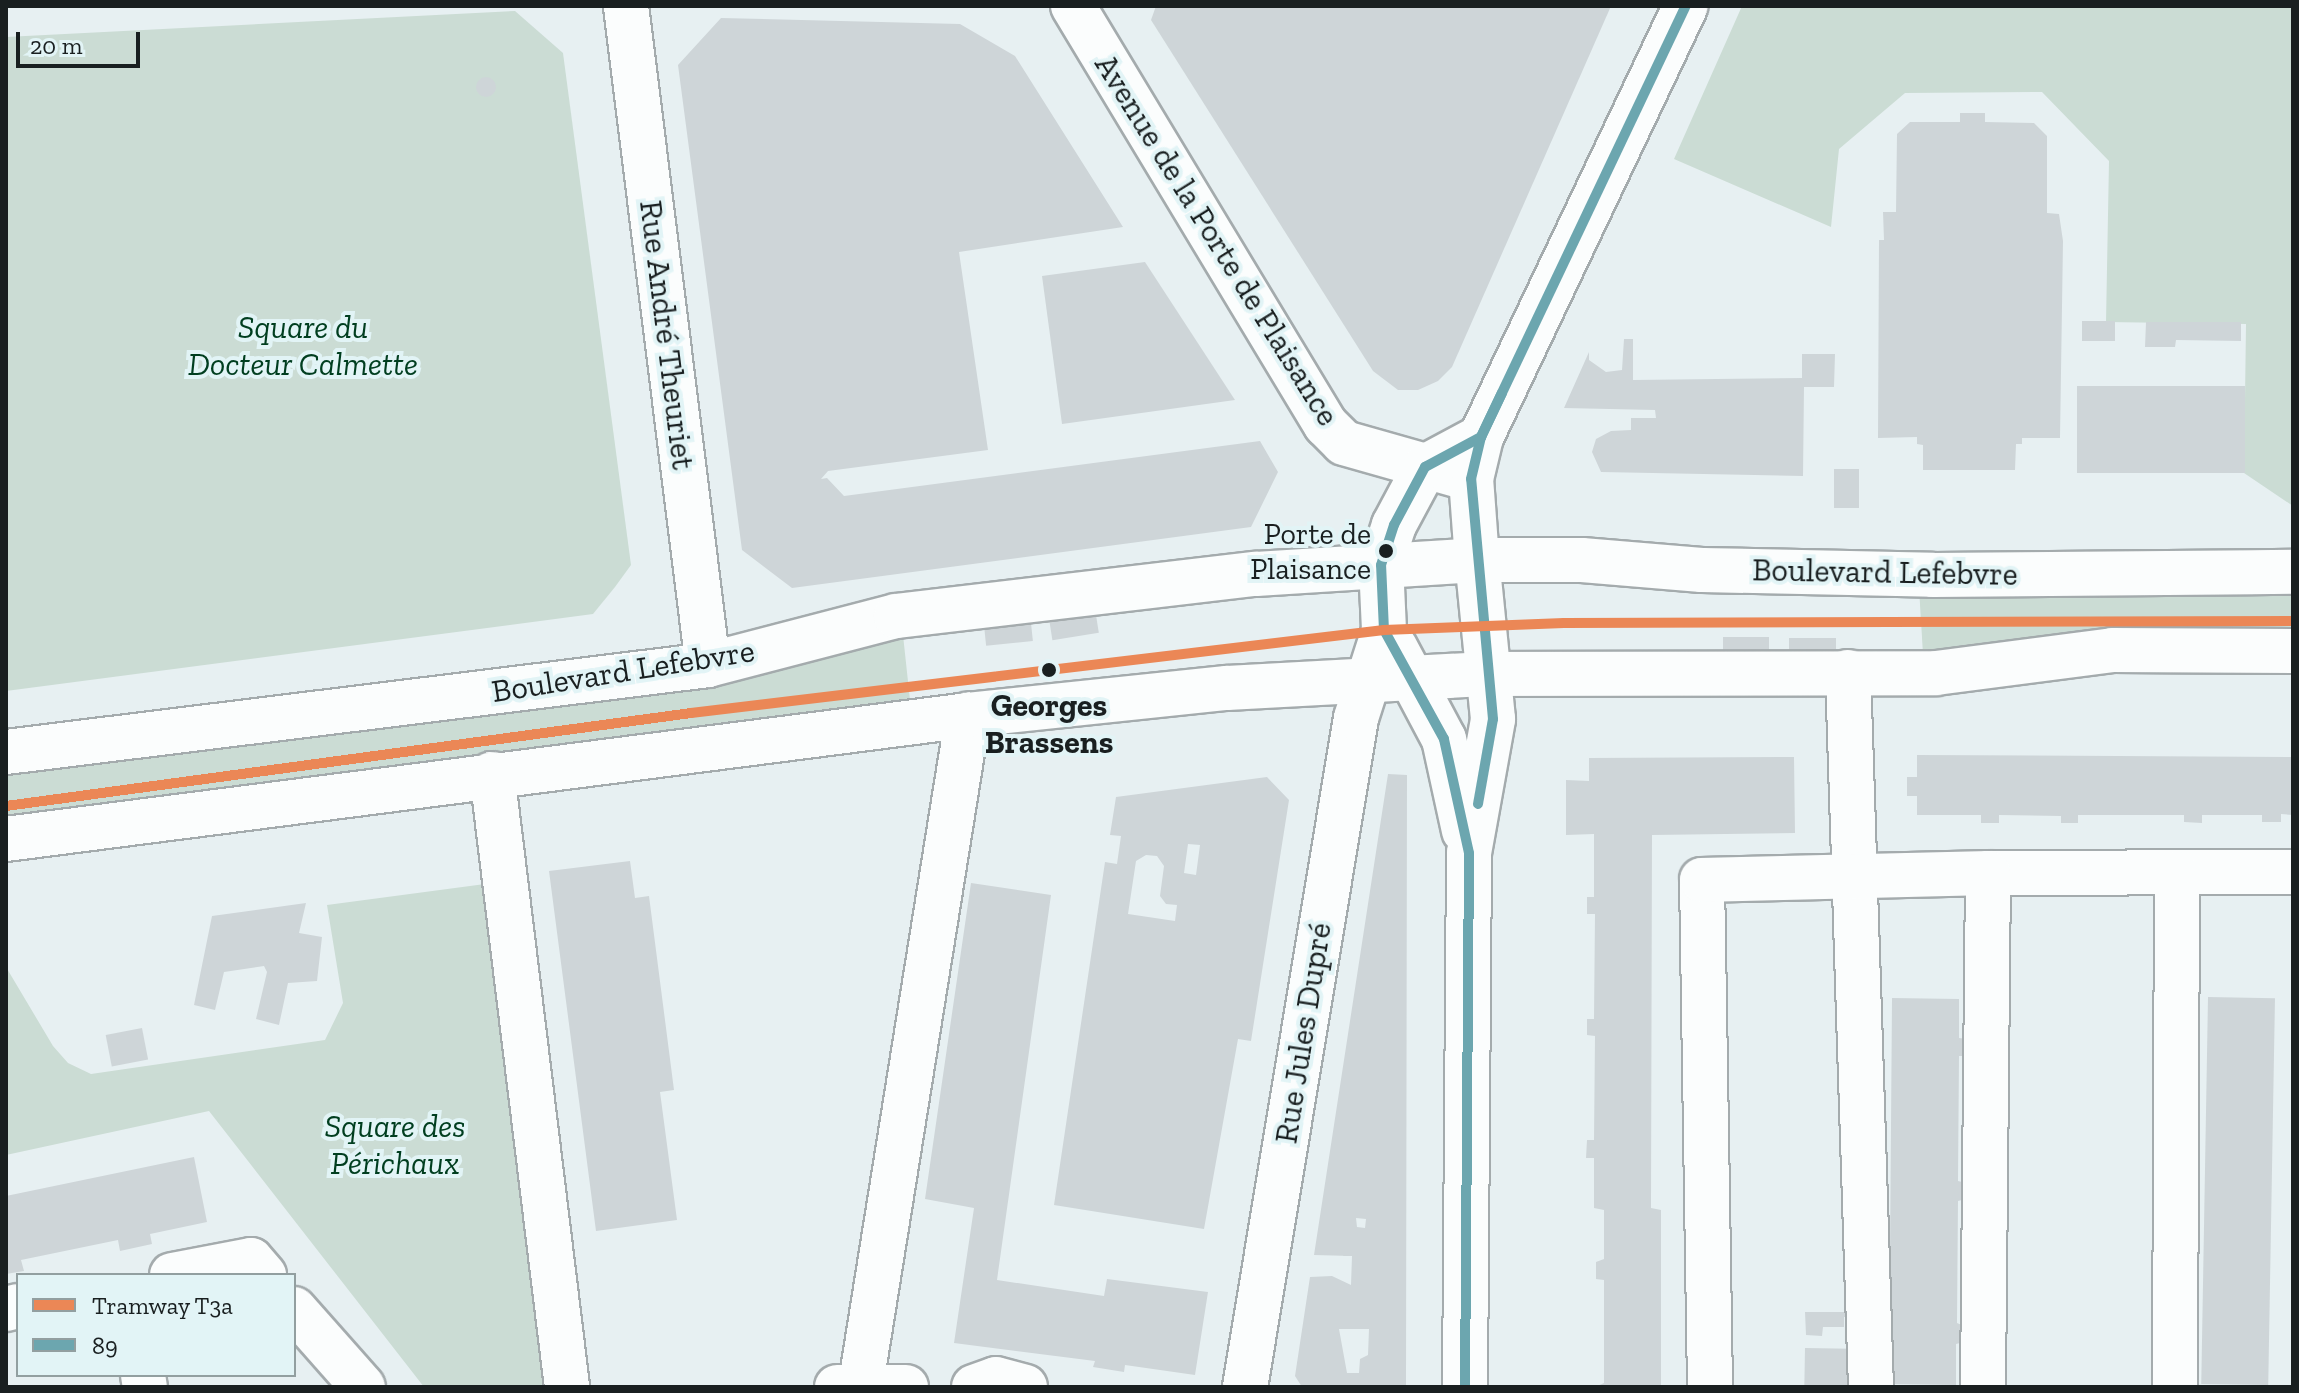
<!DOCTYPE html>
<meta charset="utf-8">
<style>
body{margin:0}
#map{position:relative;width:2299px;height:1393px;overflow:hidden;background:#e7f0f2;font-family:"Zilla Slab",serif}
div>[style]{position:absolute}
.green>*{inset:0;background:#cbdcd4}
.building>*{inset:0;background:#ced5d8;transform-origin:0 0}
.round{border-radius:50%}
.roads{filter:drop-shadow(2px 0 #a4abad) drop-shadow(-2px 0 #a4abad) drop-shadow(0 2px #a4abad) drop-shadow(0 -2px #a4abad)}
.minor>*{height:44px;margin:-22px;padding:0 22px;transform-origin:22px;border-radius:22px;background:#fbfdfd}
.major>*{height:44px;margin:-22px;padding:0 22px;transform-origin:22px;border-radius:22px;background:#fbfdfd}
.bus-1>*{height:10px;margin:-5px;padding:0 5px;transform-origin:5px;border-radius:5px;background:#6ca6af}
.tram-1>*{height:10px;margin:-5px;padding:0 5px;transform-origin:5px;border-radius:5px;background:#eb8756}
.dots>*{width:22px;height:22px;translate:-50% -50%;box-sizing:border-box;border:4px solid #e2f4f6;border-radius:50%}
span{translate:-50% -50%;white-space:nowrap;text-align:center;line-height:1.15;-webkit-text-stroke:8px #e2f4f6;paint-order:stroke}
.bus-label{font-size:30px;color:#191f20}
.right{translate:-100% -50%;text-align:right}
.street-label{font-size:32px;color:#191f20}
.park-label{font-size:32px;color:#003e1f;font-style:italic}
.stop-label{font-size:32px;color:#191f20;font-weight:700}
.frame{position:absolute;inset:0;border:8px solid #191f20;pointer-events:none}
.legend{position:absolute;left:16px;top:1273px;width:280px;height:104px;box-sizing:border-box;background:#e2f4f6;border:2px solid #929fa0;margin:0;padding:10px 14px;list-style:none;font-size:24px;color:#191f20}
.legend li{display:flex;align-items:center;gap:16px;height:40px}
.legend b{width:40px;border:2px solid #929fa0}
.scale{position:absolute;left:16px;top:32px;width:124px;height:36px;box-sizing:border-box;border:4px solid #191f20;border-top:0;padding-left:10px;font-size:24px;line-height:28px;white-space:nowrap;color:#191f20;-webkit-text-stroke:6px #e2f4f6;paint-order:stroke}
</style>
<div id="map">
<div class="green">
<div style="clip-path:polygon(1742px 6px,2293px 6px,2293px 506px,2244px 473px,2246px 324px,2106px 322px,2109px 161px,2042px 92px,1905px 93px,1839px 149px,1831px 227px,1674px 159px)"></div>
<div style="clip-path:polygon(515px 11px,563px 53px,631px 565px,615px 587px,593px 614px,6px 691px,6px 37px)"></div>
<div style="clip-path:polygon(1919px 588px,2293px 590px,2293px 633px,1923px 654px)"></div>
<div style="clip-path:polygon(903px 635px,910px 700px,6px 817px,6px 773px,750px 677px,755px 671px)"></div>
<div style="clip-path:polygon(485px 884px,554px 1387px,424px 1387px,209px 1111px,6px 1155px,6px 967px,53px 1046px,68px 1063px,91px 1074px,325px 1040px,343px 1003px,327px 905px)"></div>
</div>
<div class="building">
<div style="clip-path:polygon(1156px 6px,1611px 6px,1452px 367px,1438px 381px,1418px 390px,1398px 390px,1373px 371px,1151px 20px)"></div>
<div style="clip-path:polygon(721px 18px,960px 24px,1015px 56px,1123px 227px,959px 252px,988px 450px,828px 471px,821px 479px,827px 478px,844px 496px,1260px 441px,1278px 472px,1251px 527px,792px 588px,742px 550px,678px 65px)"></div>
<div class="round" style="left:476px;top:77px;width:20px;height:20px"></div>
<div style="clip-path:polygon(1960px 113px,1985px 113px,1985px 122px,2034px 123px,2047px 136px,2047px 213px,2059px 214px,2063px 241px,2060px 438px,2022px 438px,2022px 444px,2016px 444px,2015px 470px,1923px 470px,1923px 445px,1917px 444px,1917px 437px,1878px 438px,1879px 240px,1884px 240px,1883px 212px,1896px 212px,1897px 134px,1910px 122px,1960px 122px)"></div>
<div style="clip-path:polygon(1145px 262px,1235px 400px,1062px 424px,1042px 276px)"></div>
<div style="left:2082px;top:321px;width:33px;height:20px"></div>
<div style="clip-path:polygon(2146px 322px,2241px 322px,2241px 341px,2176px 340px,2175px 347px,2145px 347px)"></div>
<div style="clip-path:polygon(1624px 339px,1633px 339px,1633px 380px,1802px 378px,1802px 354px,1835px 354px,1834px 387px,1804px 387px,1803px 476px,1601px 472px,1592px 452px,1596px 439px,1611px 431px,1631px 430px,1631px 418px,1656px 418px,1655px 410px,1564px 408px,1589px 352px,1589px 360px,1606px 372px,1622px 370px)"></div>
<div style="left:2077px;top:386px;width:168px;height:87px"></div>
<div style="left:1834px;top:469px;width:25px;height:39px"></div>
<div style="left:1096px;top:615px;width:18px;height:47px;rotate:81deg"></div>
<div style="left:1031px;top:623px;width:18px;height:47px;rotate:84deg"></div>
<div style="left:1723px;top:637px;width:46px;height:17px"></div>
<div style="left:1789px;top:638px;width:47px;height:17px"></div>
<div style="clip-path:polygon(1917px 755px,2293px 757px,2293px 815px,2281px 814px,2281px 822px,2262px 822px,2262px 815px,2202px 815px,2202px 823px,2184px 822px,2184px 815px,2078px 815px,2078px 823px,2061px 823px,2061px 816px,1999px 815px,1999px 823px,1981px 823px,1981px 815px,1917px 815px,1917px 796px,1907px 796px,1907px 777px,1917px 777px)"></div>
<div style="clip-path:polygon(1794px 757px,1795px 833px,1652px 835px,1651px 1208px,1661px 1210px,1661px 1387px,1595px 1387px,1604px 1383px,1604px 1280px,1596px 1279px,1596px 1262px,1604px 1259px,1604px 1210px,1594px 1208px,1594px 1158px,1586px 1158px,1587px 1140px,1594px 1140px,1595px 1036px,1587px 1035px,1587px 1019px,1594px 1019px,1595px 914px,1587px 914px,1587px 897px,1594px 897px,1594px 834px,1566px 835px,1566px 780px,1589px 781px,1589px 758px)"></div>
<div style="clip-path:polygon(evenodd,1388px 774px,1407px 775px,1406px 1387px,1302px 1387px,1295px 1376px,1310px 1277px,1332px 1276px,1351px 1285px,1352px 1256px,1314px 1255px,1388px 774px,1356px 1218px,1366px 1219px,1365px 1228px,1357px 1227px,1356px 1218px,1388px 774px,1339px 1329px,1369px 1329px,1368px 1355px,1360px 1359px,1359px 1373px,1347px 1373px,1339px 1329px)"></div>
<div style="clip-path:polygon(evenodd,1267px 777px,1289px 800px,1251px 1041px,1238px 1039px,1204px 1229px,1054px 1205px,1105px 862px,1117px 864px,1121px 836px,1110px 835px,1116px 797px,1267px 777px,1188px 844px,1200px 845px,1196px 875px,1184px 873px,1188px 844px,1267px 777px,1146px 855px,1157px 856px,1164px 866px,1160px 896px,1166px 904px,1177px 905px,1175px 921px,1128px 914px,1136px 861px,1146px 855px)"></div>
<div style="clip-path:polygon(630px 861px,635px 898px,649px 896px,674px 1090px,660px 1092px,677px 1220px,596px 1231px,549px 871px)"></div>
<div style="clip-path:polygon(971px 883px,1051px 895px,997px 1280px,1104px 1296px,1107px 1279px,1208px 1292px,1195px 1375px,1125px 1365px,1124px 1372px,1093px 1367px,1095px 1361px,954px 1343px,974px 1208px,925px 1199px)"></div>
<div style="clip-path:polygon(306px 903px,299px 933px,322px 937px,317px 981px,288px 983px,279px 1025px,256px 1019px,267px 972px,264px 966px,224px 972px,215px 1010px,194px 1005px,212px 916px)"></div>
<div style="left:2208px;top:997px;width:67px;height:387px;rotate:1deg"></div>
<div style="clip-path:polygon(1892px 998px,1959px 999px,1959px 1038px,1967px 1039px,1967px 1056px,1959px 1056px,1958px 1181px,1966px 1183px,1966px 1199px,1958px 1201px,1957px 1323px,1964px 1326px,1964px 1342px,1956px 1344px,1956px 1385px,1889px 1384px)"></div>
<div style="left:142px;top:1028px;width:32px;height:37px;rotate:79deg"></div>
<div style="clip-path:polygon(194px 1157px,207px 1222px,150px 1234px,152px 1244px,120px 1251px,118px 1240px,21px 1260px,24px 1271px,6px 1274px,6px 1196px)"></div>
<div style="clip-path:polygon(1805px 1312px,1851px 1312px,1851px 1317px,1844px 1317px,1844px 1327px,1823px 1327px,1822px 1336px,1806px 1335px)"></div>
<div style="left:1805px;top:1348px;width:46px;height:39px;rotate:1deg"></div>
</div>
<div class="roads">
<div class="minor">
<div style="left:626px;top:6px;width:664px;rotate:82.91deg"></div>
<div style="left:1073px;top:6px;width:489px;rotate:58.9deg"></div>
<div style="left:1326px;top:425px;width:25px;rotate:45deg"></div>
<div style="left:1344px;top:443px;width:122px;rotate:15.8deg"></div>
<div style="left:1395px;top:647px;width:104px;rotate:62deg"></div>
<div style="left:1444px;top:739px;width:94px;rotate:77.7deg"></div>
<div style="left:1848px;top:672px;width:715px;rotate:88.16deg"></div>
<div style="left:492px;top:774px;width:618px;rotate:83.02deg"></div>
<div style="left:1988px;top:873px;width:305px;rotate:-0.2deg"></div>
<div style="left:172px;top:1275px;width:80px;rotate:-10.8deg"></div>
<div style="left:251px;top:1260px;width:20px;rotate:49deg"></div>
<div style="left:6px;top:1309px;width:12px;rotate:-14deg"></div>
<div style="left:294px;top:1309px;width:104px;rotate:48.5deg"></div>
<div style="left:143px;top:1375px;width:12px;rotate:81deg"></div>
<div style="left:861px;top:1383px;width:677px;rotate:-80.9deg"></div>
<div style="left:837px;top:1387px;width:69px"></div>
<div style="left:974px;top:1387px;width:23px;rotate:-20deg"></div>
<div style="left:996px;top:1379px;width:30px;rotate:15deg"></div>
<div style="left:1245px;top:1387px;width:678px;rotate:-80.58deg"></div>
<div style="left:1356px;top:718px;width:92px;rotate:-72.3deg"></div>
<div style="left:1384px;top:630px;width:65px;rotate:-92.6deg"></div>
<div style="left:1465px;top:1387px;width:534px;rotate:-89.57deg"></div>
<div style="left:1469px;top:853px;width:136px;rotate:-79.8deg"></div>
<div style="left:1493px;top:719px;width:160px;rotate:-95.7deg"></div>
<div style="left:1710px;top:1387px;width:507px;rotate:-90.9deg"></div>
<div style="left:1702px;top:880px;width:286px;rotate:-1.4deg"></div>
<div style="left:1988px;top:873px;width:514px;rotate:90.56deg"></div>
<div style="left:2175px;top:1387px;width:513px;rotate:-89.78deg"></div>
</div>
<div class="major">
<div style="left:1477px;top:560px;width:81px;rotate:-94.2deg"></div>
<div style="left:1471px;top:479px;width:43px;rotate:-76.6deg"></div>
<div style="left:1481px;top:437px;width:477px;rotate:-64.6deg"></div>
<div style="left:1381px;top:565px;width:42px;rotate:-72deg"></div>
<div style="left:1394px;top:525px;width:66px;rotate:-61.9deg"></div>
<div style="left:1425px;top:467px;width:64px;rotate:-28.2deg"></div>
<div style="left:6px;top:752px;width:707px;rotate:-7.06deg"></div>
<div style="left:708px;top:665px;width:194px;rotate:-14.6deg"></div>
<div style="left:896px;top:616px;width:362px;rotate:-6.7deg"></div>
<div style="left:1256px;top:574px;width:221px;rotate:-3.6deg"></div>
<div style="left:1477px;top:560px;width:105px"></div>
<div style="left:1582px;top:560px;width:120px;rotate:4.8deg"></div>
<div style="left:1702px;top:570px;width:231px;rotate:1.2deg"></div>
<div style="left:1933px;top:575px;width:360px;rotate:-0.5deg"></div>
<div style="left:6px;top:839px;width:970px;rotate:-7.34deg"></div>
<div style="left:968px;top:715px;width:260px;rotate:-6deg"></div>
<div style="left:1227px;top:688px;width:261px;rotate:-3.1deg"></div>
<div style="left:1488px;top:674px;width:448px;rotate:-0.1deg"></div>
<div style="left:1936px;top:673px;width:177px;rotate:-7.4deg"></div>
<div style="left:2112px;top:650px;width:181px;rotate:0.3deg"></div>
</div>
</div>
<div class="bus-1">
<div style="left:1478px;top:804px;width:86px;rotate:-80deg"></div>
<div style="left:1493px;top:719px;width:241px;rotate:-95.2deg"></div>
<div style="left:1471px;top:479px;width:43px;rotate:-76.6deg"></div>
<div style="left:1481px;top:437px;width:49px;rotate:-64.5deg"></div>
<div style="left:1465px;top:1387px;width:534px;rotate:-89.57deg"></div>
<div style="left:1469px;top:853px;width:117px;rotate:-102.4deg"></div>
<div style="left:1444px;top:739px;width:124px;rotate:-118.8deg"></div>
<div style="left:1384px;top:630px;width:65px;rotate:-92.6deg"></div>
<div style="left:1381px;top:565px;width:42px;rotate:-72deg"></div>
<div style="left:1394px;top:525px;width:66px;rotate:-61.9deg"></div>
<div style="left:1425px;top:467px;width:64px;rotate:-28.2deg"></div>
<div style="left:1481px;top:437px;width:477px;rotate:-64.6deg"></div>
</div>
<div class="tram-1">
<div style="left:6px;top:806px;width:691px;rotate:-7.73deg"></div>
<div style="left:691px;top:713px;width:698px;rotate:-6.83deg"></div>
<div style="left:1384px;top:630px;width:180px;rotate:-2.2deg"></div>
<div style="left:1564px;top:623px;width:729px;rotate:-0.16deg"></div>
</div>
<div class="dots">
<div style="left:1386px;top:551px;background:#191f20"></div>
<div style="left:1049px;top:670px;background:#191f20"></div>
</div>
<div class="bus-label">
<span class="right" style="left:1371px;top:551px">Porte de<br>Plaisance</span>
</div>
<div class="street-label">
<span style="left:1217px;top:240px;rotate:58deg">Avenue de la Porte de Plaisance</span>
<span style="left:667px;top:335px;rotate:83deg">Rue André Theuriet</span>
<span style="left:1885px;top:572px;rotate:1deg">Boulevard Lefebvre</span>
<span style="left:623px;top:671px;rotate:-9deg">Boulevard Lefebvre</span>
<span style="left:1303px;top:1033px;rotate:-81deg">Rue Jules Dupré</span>
</div>
<div class="park-label">
<span style="left:303px;top:346px">Square du<br>Docteur Calmette</span>
<span style="left:395px;top:1145px">Square des<br>Périchaux</span>
</div>
<div class="stop-label">
<span style="left:1049px;top:724px">Georges<br>Brassens</span>
</div>
<div class="frame"></div>
<ul class="legend">
<li><b style="height:10px;background:#eb8756"></b>Tramway T3a</li>
<li><b style="height:10px;background:#6ca6af"></b>89</li>
</ul>
<div class="scale">20 m</div>
</div>
